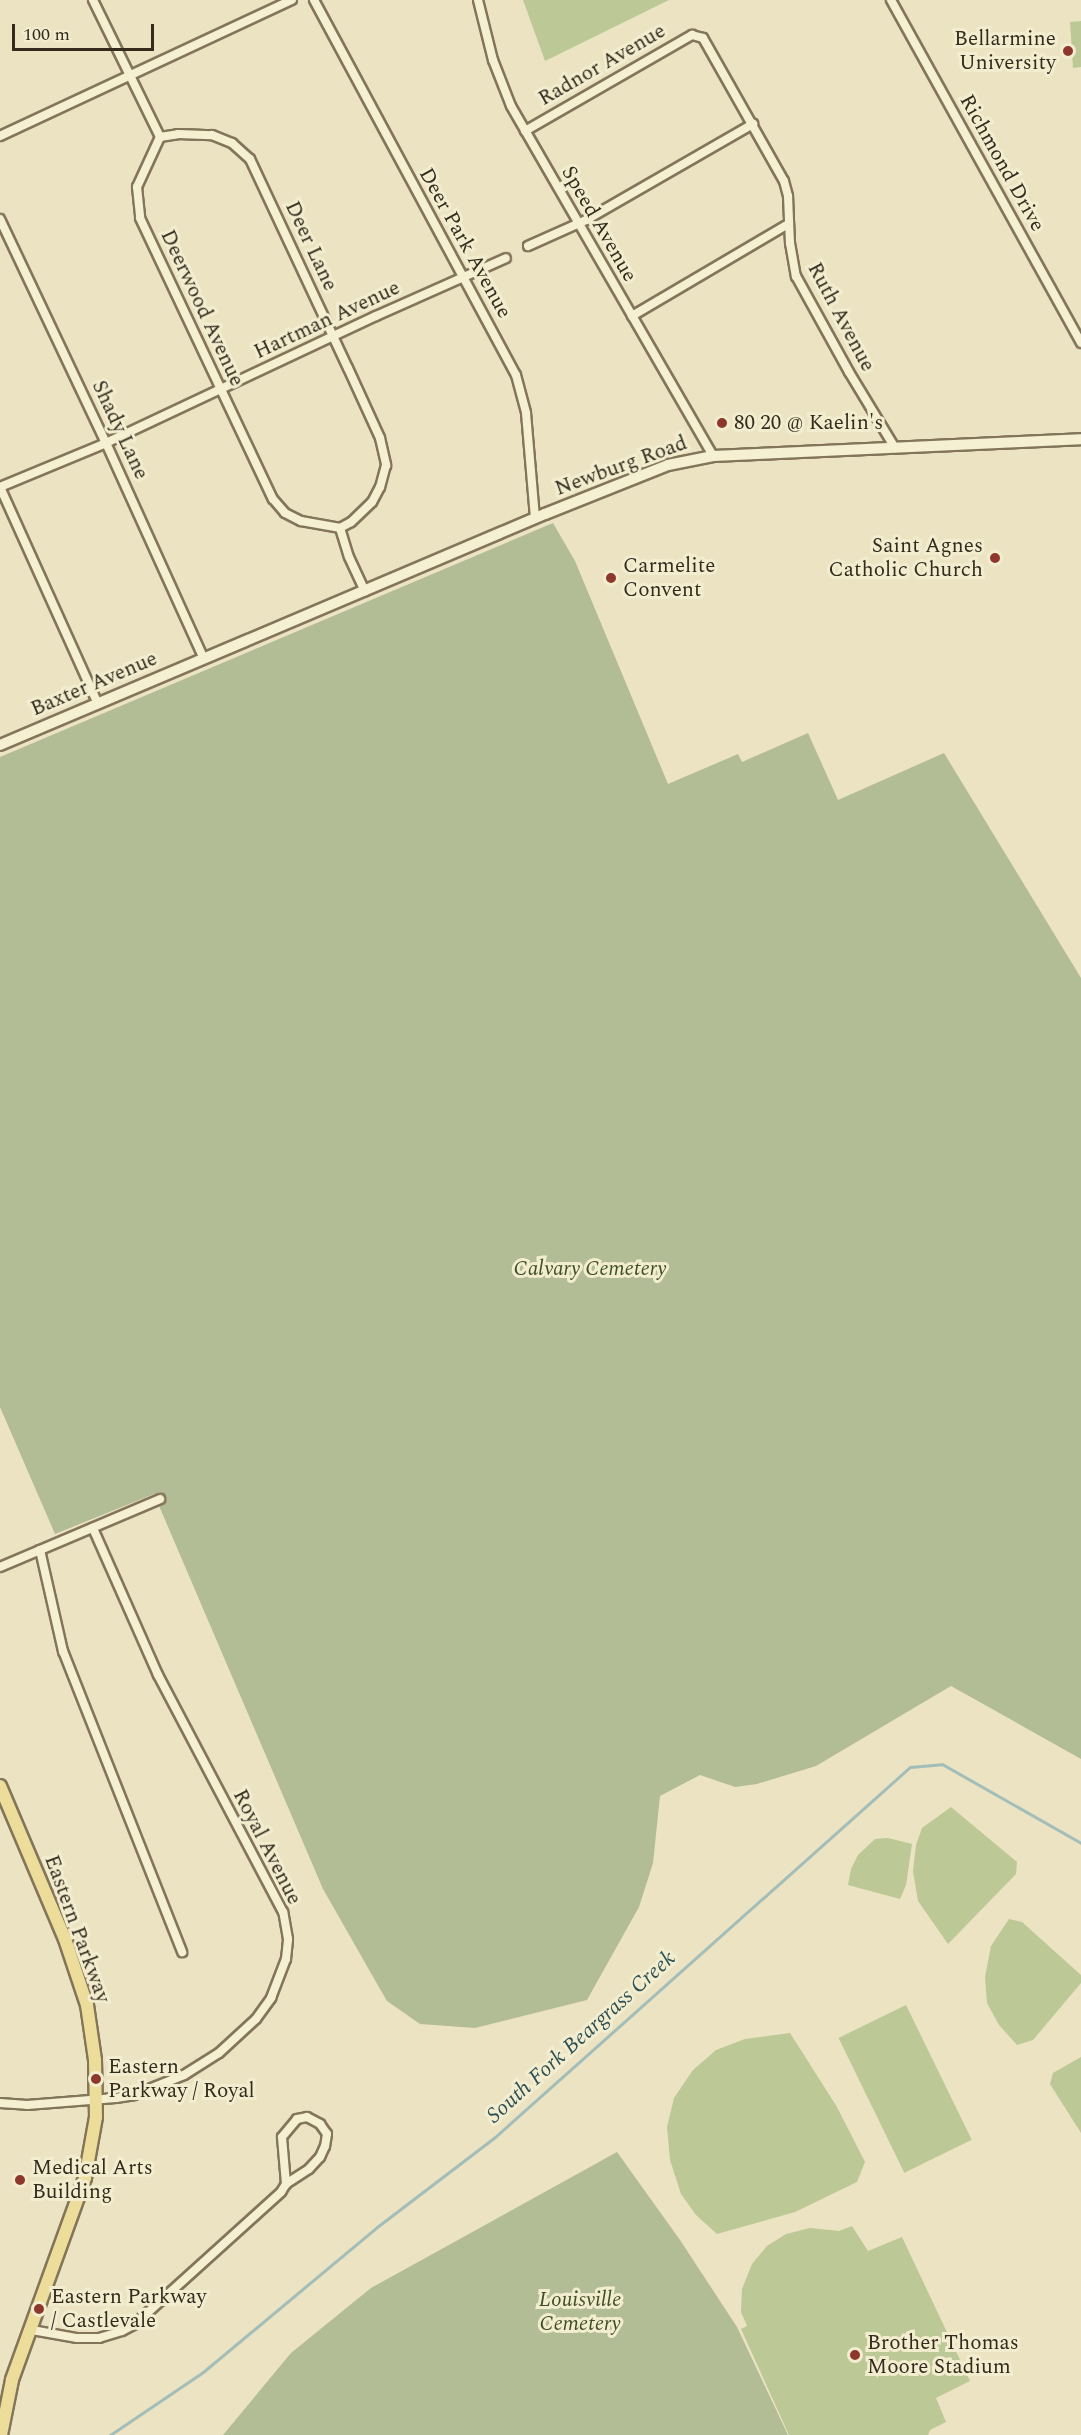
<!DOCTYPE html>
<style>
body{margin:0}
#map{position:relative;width:1081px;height:2435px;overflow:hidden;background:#ebe3c1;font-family:Spectral,serif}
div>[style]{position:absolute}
.green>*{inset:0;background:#bcc896;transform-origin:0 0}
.cemetery>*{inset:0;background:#b3bd95}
.stream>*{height:3px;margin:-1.5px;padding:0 1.5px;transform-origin:1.5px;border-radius:1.5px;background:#a3bdb9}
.roads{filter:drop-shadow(2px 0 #83755a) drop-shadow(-2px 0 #83755a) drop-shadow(0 2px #83755a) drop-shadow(0 -2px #83755a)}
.street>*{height:8px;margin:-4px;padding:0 4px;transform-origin:4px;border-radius:4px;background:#f6f0d3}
.secondary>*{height:10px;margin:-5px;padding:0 5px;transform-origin:5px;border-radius:5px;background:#f6f0d3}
.primary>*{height:12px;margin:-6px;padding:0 6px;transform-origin:6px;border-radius:6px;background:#eddd9a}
.dots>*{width:16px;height:16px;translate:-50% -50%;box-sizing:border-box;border:3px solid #f3edd0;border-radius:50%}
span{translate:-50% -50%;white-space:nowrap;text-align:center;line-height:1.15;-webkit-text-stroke:6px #f3edd0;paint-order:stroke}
.poi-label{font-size:21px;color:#342b1d}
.right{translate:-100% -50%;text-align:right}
.left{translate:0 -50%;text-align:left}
.street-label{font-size:21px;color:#342b1d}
.park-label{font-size:21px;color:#3f4f25;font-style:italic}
.water-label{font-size:22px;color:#2d5053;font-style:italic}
.scale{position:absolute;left:12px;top:24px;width:142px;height:27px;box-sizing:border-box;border:3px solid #342b1d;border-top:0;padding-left:8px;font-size:18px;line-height:21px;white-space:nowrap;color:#342b1d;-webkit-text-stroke:4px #f3edd0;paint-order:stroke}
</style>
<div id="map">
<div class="green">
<div style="clip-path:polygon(523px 0,669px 0,545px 61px)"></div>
<div style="clip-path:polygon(1081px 21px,1081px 67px,1073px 68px,1070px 22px)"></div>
<div style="clip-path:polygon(951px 1807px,1017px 1862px,1016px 1874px,948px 1944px,918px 1901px,913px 1871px,916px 1845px,922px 1828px)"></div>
<div style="clip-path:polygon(888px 1838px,912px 1844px,906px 1885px,900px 1899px,848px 1885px,851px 1869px,858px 1855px,875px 1839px)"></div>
<div style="clip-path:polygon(1009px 1919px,1022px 1922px,1081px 1975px,1081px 1983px,1033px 2040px,1017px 2045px,999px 2025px,987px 2003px,985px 1977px,991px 1946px)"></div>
<div style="left:906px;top:2005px;width:150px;height:75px;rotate:64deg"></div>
<div style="clip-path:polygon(790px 2033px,837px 2107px,865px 2162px,857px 2182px,795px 2212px,717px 2234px,696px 2215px,681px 2194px,670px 2160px,667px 2127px,674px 2098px,693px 2070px,716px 2050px,745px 2039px)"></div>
<div style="clip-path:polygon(1081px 2057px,1081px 2133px,1050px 2084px,1053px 2073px)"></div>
<div style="clip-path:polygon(852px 2226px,868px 2251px,902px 2237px,970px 2381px,936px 2398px,946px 2422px,930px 2430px,928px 2435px,789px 2435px,741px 2329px,747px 2326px,741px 2312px,742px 2289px,752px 2264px,767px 2246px,786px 2234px,810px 2228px,839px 2231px)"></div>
</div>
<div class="cemetery">
<div style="clip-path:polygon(553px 523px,575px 561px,668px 784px,738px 754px,742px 762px,808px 733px,838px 800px,944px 753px,1081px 978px,1081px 1759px,951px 1686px,816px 1766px,757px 1784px,735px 1787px,700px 1775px,660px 1796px,653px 1863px,639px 1907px,587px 2000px,475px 2028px,420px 2024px,387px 2001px,376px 1982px,323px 1889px,154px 1494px,55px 1534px,0 1407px,0 757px)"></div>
<div style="clip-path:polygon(617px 2152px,680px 2240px,737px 2327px,788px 2435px,223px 2435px,291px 2353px,371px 2288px)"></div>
</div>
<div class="stream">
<div style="left:110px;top:2435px;width:112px;rotate:-34.1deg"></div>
<div style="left:203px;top:2372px;width:226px;rotate:-39.8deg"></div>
<div style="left:377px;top:2227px;width:148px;rotate:-37.3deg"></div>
<div style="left:495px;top:2137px;width:556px;rotate:-41.72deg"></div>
<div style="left:910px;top:1767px;width:32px;rotate:-5deg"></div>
<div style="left:942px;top:1764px;width:160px;rotate:29.6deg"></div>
</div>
<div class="roads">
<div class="street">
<div style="left:93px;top:0;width:153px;rotate:63.9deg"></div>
<div style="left:314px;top:0;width:426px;rotate:61.7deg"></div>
<div style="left:516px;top:375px;width:39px;rotate:75deg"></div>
<div style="left:526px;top:413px;width:105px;rotate:85.1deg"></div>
<div style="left:478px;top:0;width:62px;rotate:76deg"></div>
<div style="left:493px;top:60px;width:49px;rotate:68.6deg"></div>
<div style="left:511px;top:106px;width:404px;rotate:60deg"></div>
<div style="left:891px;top:0;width:392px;rotate:61deg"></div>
<div style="left:525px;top:131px;width:193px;rotate:-29.9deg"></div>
<div style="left:692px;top:35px;width:11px;rotate:15deg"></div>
<div style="left:703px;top:38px;width:164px;rotate:60.5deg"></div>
<div style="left:784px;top:181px;width:16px;rotate:75deg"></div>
<div style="left:788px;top:196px;width:47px;rotate:87.6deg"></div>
<div style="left:790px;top:243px;width:34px;rotate:80deg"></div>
<div style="left:796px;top:276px;width:110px;rotate:61.1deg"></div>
<div style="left:849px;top:372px;width:89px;rotate:58.8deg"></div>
<div style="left:0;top:136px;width:322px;rotate:-25deg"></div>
<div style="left:160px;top:137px;width:18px;rotate:-9deg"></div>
<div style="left:178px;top:134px;width:34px;rotate:2deg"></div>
<div style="left:212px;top:135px;width:22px;rotate:22deg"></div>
<div style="left:232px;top:143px;width:24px;rotate:42deg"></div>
<div style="left:250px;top:159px;width:231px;rotate:64.9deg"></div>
<div style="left:348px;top:368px;width:77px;rotate:65.4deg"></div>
<div style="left:380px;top:438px;width:28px;rotate:77deg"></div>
<div style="left:386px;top:465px;width:23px;rotate:105deg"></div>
<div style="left:380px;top:487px;width:17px;rotate:118deg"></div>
<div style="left:372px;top:502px;width:29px;rotate:136deg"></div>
<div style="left:351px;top:522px;width:13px;rotate:151deg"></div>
<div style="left:160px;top:137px;width:55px;rotate:114.7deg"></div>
<div style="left:137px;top:187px;width:31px;rotate:84deg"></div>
<div style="left:140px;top:218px;width:311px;rotate:64.7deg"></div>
<div style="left:273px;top:499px;width:18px;rotate:49deg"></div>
<div style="left:285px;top:513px;width:18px;rotate:27deg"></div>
<div style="left:301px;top:521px;width:40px;rotate:10deg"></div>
<div style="left:0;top:219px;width:248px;rotate:64.7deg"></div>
<div style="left:106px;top:443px;width:237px;rotate:65.6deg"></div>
<div style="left:528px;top:246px;width:64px;rotate:-24.1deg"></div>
<div style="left:586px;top:220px;width:193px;rotate:-29.9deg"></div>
<div style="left:632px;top:316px;width:181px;rotate:-30.5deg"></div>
<div style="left:340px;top:528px;width:30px;rotate:73deg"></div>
<div style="left:349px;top:557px;width:38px;rotate:65deg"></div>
<div style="left:98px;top:704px;width:238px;rotate:-114.3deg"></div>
<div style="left:0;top:487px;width:115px;rotate:-22.5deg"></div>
<div style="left:106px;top:443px;width:298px;rotate:-25.2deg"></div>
<div style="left:376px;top:316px;width:142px;rotate:-24deg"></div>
<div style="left:40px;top:1550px;width:104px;rotate:77.2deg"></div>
<div style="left:63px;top:1651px;width:324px;rotate:68.4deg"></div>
<div style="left:0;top:1567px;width:174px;rotate:-23deg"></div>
<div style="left:0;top:2103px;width:27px;rotate:4deg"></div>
<div style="left:27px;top:2105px;width:89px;rotate:-4.5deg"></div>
<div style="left:116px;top:2098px;width:18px;rotate:-9deg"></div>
<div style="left:134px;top:2095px;width:54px;rotate:-21.8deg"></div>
<div style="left:184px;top:2075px;width:41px;rotate:-32.2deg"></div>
<div style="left:219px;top:2053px;width:50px;rotate:-42.6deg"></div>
<div style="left:256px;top:2019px;width:26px;rotate:-54deg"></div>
<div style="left:271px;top:1998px;width:42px;rotate:-69deg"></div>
<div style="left:286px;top:1959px;width:20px;rotate:-84deg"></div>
<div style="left:288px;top:1939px;width:27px;rotate:-100deg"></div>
<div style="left:283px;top:1912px;width:268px;rotate:-117.8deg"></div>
<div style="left:158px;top:1675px;width:161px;rotate:-113.9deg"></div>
<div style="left:32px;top:2330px;width:46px;rotate:10.1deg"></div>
<div style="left:77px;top:2338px;width:22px"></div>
<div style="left:99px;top:2338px;width:24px;rotate:-17deg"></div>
<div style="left:122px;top:2331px;width:15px;rotate:-28deg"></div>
<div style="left:135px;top:2324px;width:197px;rotate:-42.1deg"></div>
<div style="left:281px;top:2192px;width:9px;rotate:-58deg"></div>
<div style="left:286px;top:2184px;width:47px;rotate:-94.9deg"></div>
<div style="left:282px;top:2137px;width:23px;rotate:-50deg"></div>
<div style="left:297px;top:2119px;width:10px;rotate:-11deg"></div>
<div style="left:307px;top:2117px;width:15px;rotate:28deg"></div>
<div style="left:320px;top:2124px;width:12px;rotate:55deg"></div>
<div style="left:327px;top:2134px;width:12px;rotate:99deg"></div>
<div style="left:325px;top:2146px;width:12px;rotate:114deg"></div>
<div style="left:320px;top:2157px;width:16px;rotate:133deg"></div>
<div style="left:309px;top:2169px;width:27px;rotate:147deg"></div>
</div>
<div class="secondary">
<div style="left:0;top:745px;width:592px;rotate:-22.97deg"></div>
<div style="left:545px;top:514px;width:132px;rotate:-21.7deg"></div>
<div style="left:668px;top:465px;width:46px;rotate:-11.3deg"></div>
<div style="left:713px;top:456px;width:368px;rotate:-2.6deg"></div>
</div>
<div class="primary">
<div style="left:0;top:1786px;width:166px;rotate:67deg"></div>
<div style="left:65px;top:1939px;width:70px;rotate:71.6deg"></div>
<div style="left:87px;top:2005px;width:56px;rotate:81.7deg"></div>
<div style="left:95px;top:2060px;width:57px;rotate:89deg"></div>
<div style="left:96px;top:2117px;width:62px;rotate:100.2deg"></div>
<div style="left:85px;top:2178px;width:215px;rotate:109.9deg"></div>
<div style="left:12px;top:2380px;width:56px;rotate:101.3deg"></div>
</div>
</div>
<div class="dots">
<div style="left:1068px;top:51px;background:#8e382d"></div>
<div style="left:722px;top:423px;background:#8e382d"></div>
<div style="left:995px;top:558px;background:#8e382d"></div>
<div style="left:611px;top:578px;background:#8e382d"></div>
<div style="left:96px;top:2079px;background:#8e382d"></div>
<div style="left:20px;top:2180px;background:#8e382d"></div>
<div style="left:39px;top:2309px;background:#8e382d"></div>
<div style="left:855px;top:2355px;background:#8e382d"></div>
</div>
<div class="poi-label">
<span class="right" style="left:1056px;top:51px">Bellarmine<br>University</span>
<span class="left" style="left:734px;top:423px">80 20 @ Kaelin's</span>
<span class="right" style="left:983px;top:558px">Saint Agnes<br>Catholic Church</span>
<span class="left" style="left:623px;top:578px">Carmelite<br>Convent</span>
<span class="left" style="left:108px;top:2079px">Eastern<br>Parkway / Royal</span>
<span class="left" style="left:32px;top:2180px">Medical Arts<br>Building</span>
<span class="left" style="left:51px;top:2309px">Eastern Parkway<br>/ Castlevale</span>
<span class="left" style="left:867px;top:2355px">Brother Thomas<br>Moore Stadium</span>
</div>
<div class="street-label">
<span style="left:602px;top:65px;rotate:-30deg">Radnor Avenue</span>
<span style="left:1002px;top:163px;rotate:61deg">Richmond Drive</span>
<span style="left:599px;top:224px;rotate:60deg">Speed Avenue</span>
<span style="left:465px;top:243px;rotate:61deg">Deer Park Avenue</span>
<span style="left:311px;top:246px;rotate:65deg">Deer Lane</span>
<span style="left:202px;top:308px;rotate:65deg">Deerwood Avenue</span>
<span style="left:841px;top:317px;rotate:62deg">Ruth Avenue</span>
<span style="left:327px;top:320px;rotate:-25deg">Hartman Avenue</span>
<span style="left:120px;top:430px;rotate:65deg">Shady Lane</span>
<span style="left:621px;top:466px;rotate:-20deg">Newburg Road</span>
<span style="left:94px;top:684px;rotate:-23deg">Baxter Avenue</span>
<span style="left:267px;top:1847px;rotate:63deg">Royal Avenue</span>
<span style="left:77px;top:1929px;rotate:70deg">Eastern Parkway</span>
</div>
<div class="park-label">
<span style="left:590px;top:1269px">Calvary Cemetery</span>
<span style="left:580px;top:2312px">Louisville<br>Cemetery</span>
</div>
<div class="water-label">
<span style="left:581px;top:2037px;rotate:-42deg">South Fork Beargrass Creek</span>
</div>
<div class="scale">100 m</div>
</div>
